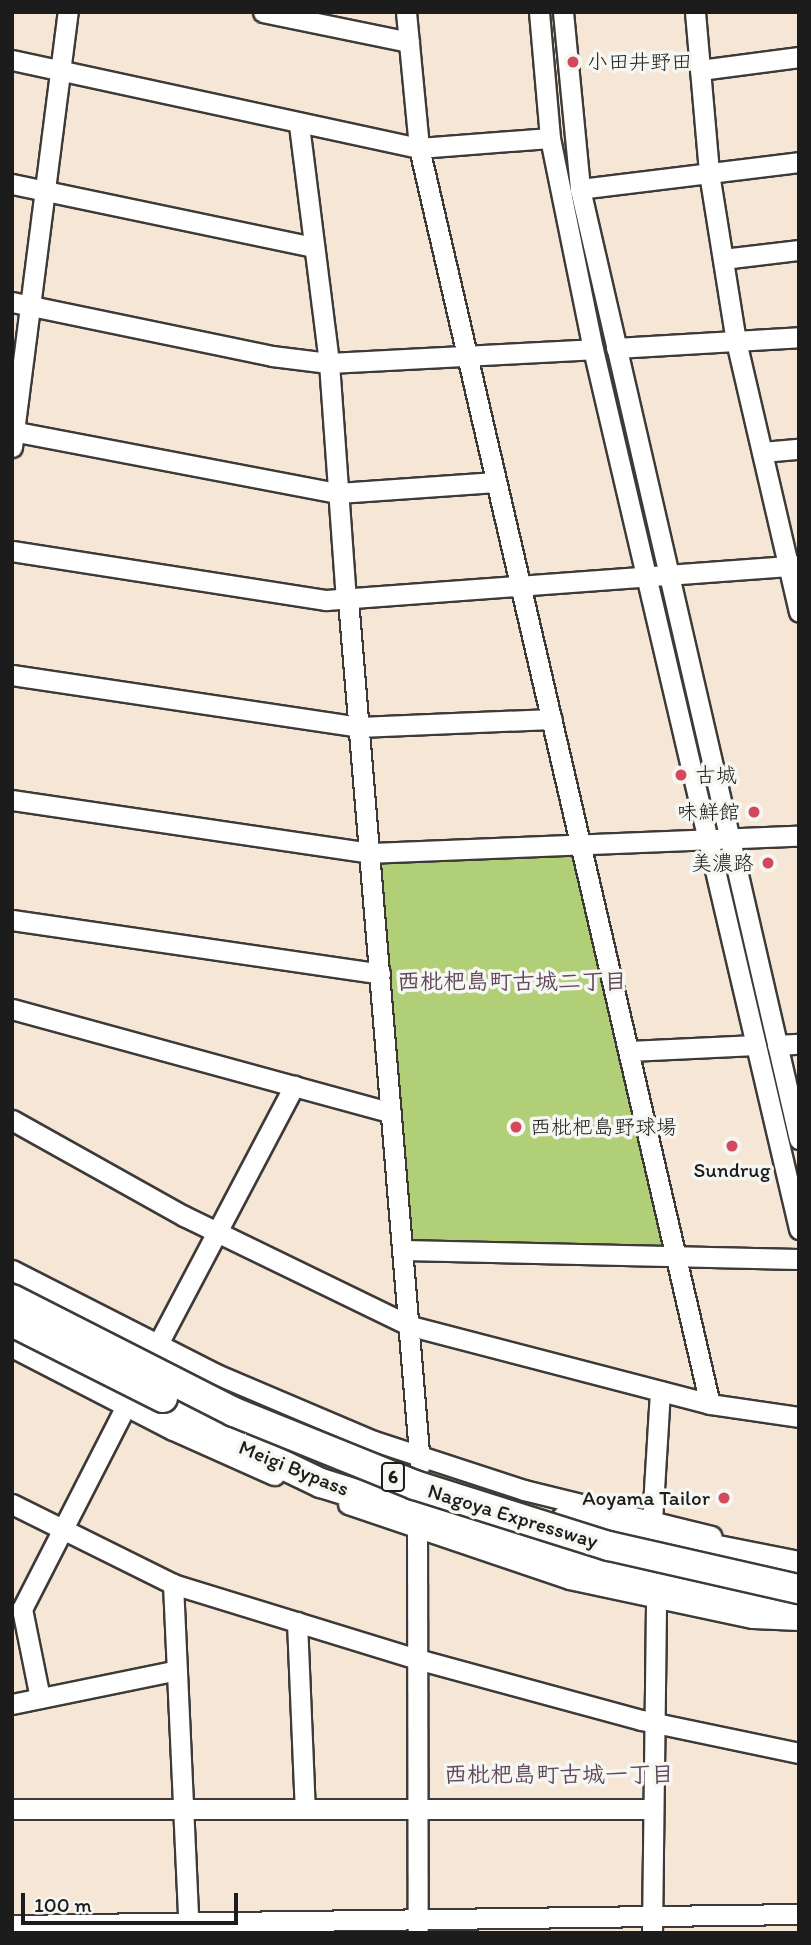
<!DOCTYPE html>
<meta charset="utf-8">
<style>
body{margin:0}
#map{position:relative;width:811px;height:1945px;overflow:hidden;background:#f5e6d5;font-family:Itim,"Klee One",sans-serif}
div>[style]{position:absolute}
.green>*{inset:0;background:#b1cf76}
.roads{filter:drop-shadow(2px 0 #3d3a38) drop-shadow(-2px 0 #3d3a38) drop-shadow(0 2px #3d3a38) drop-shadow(0 -2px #3d3a38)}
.minor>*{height:19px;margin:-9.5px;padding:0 9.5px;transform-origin:9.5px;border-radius:9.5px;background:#fff}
.highway>*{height:28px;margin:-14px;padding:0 14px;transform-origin:14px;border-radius:14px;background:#fff}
.bridges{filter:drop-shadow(2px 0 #3d3a38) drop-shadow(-2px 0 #3d3a38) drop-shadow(0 2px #3d3a38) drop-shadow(0 -2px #3d3a38)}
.highway-bridge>*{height:28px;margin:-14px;padding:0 14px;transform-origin:14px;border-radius:14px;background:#fff}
.dots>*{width:19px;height:19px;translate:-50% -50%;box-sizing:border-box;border:4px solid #f6f6f2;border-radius:50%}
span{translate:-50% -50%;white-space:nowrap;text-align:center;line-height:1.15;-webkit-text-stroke:7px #f6f6f2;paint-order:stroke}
.shield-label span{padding:2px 5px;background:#f6f6f2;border:2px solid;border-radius:5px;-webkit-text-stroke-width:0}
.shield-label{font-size:19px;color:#1c1c1c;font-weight:700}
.poi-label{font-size:21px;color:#1c1c1c}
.left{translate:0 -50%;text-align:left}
.right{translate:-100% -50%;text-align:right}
.street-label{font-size:21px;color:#1c1c1c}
.neighbourhood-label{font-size:23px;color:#60485b;font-weight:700}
.frame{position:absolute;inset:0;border:14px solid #1c1c1c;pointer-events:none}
.scale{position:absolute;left:21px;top:1893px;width:217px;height:32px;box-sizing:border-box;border:4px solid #1c1c1c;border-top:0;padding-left:9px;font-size:21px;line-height:24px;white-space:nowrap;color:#1c1c1c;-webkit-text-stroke:5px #f6f6f2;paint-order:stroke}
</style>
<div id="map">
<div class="green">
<div style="clip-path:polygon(571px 856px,577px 861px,665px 1241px,657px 1249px,414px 1240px,409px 1235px,378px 866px,383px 862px)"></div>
</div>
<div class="roads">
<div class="minor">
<div style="left:263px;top:12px;width:149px;rotate:11.6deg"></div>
<div style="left:406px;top:12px;width:137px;rotate:84.5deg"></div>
<div style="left:419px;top:148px;width:1289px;rotate:76.96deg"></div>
<div style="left:539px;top:12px;width:126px;rotate:85deg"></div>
<div style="left:550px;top:138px;width:215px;rotate:78.5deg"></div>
<div style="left:593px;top:349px;width:904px;rotate:76.82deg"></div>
<div style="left:563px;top:12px;width:178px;rotate:84.5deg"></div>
<div style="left:580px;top:189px;width:975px;rotate:77.02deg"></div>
<div style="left:695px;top:12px;width:162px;rotate:85deg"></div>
<div style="left:709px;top:173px;width:170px;rotate:80.9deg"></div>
<div style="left:736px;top:341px;width:278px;rotate:76.9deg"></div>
<div style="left:12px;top:60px;width:416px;rotate:12.2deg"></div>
<div style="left:419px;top:148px;width:131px;rotate:-4.4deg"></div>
<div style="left:700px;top:70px;width:100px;rotate:-7.5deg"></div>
<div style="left:299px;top:125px;width:240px;rotate:82.8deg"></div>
<div style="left:329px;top:363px;width:238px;rotate:85.9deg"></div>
<div style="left:12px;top:184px;width:308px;rotate:11.8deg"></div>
<div style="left:580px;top:189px;width:221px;rotate:-7deg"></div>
<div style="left:723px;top:259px;width:77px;rotate:-6.8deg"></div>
<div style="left:12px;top:302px;width:266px;rotate:11.7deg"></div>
<div style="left:272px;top:356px;width:57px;rotate:7deg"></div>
<div style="left:329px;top:363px;width:264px;rotate:-3deg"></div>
<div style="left:616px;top:348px;width:183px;rotate:-3.4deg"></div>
<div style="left:12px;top:431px;width:332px;rotate:10.8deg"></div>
<div style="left:338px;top:493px;width:158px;rotate:-4deg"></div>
<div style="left:12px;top:447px;width:439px;rotate:-82.7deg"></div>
<div style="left:762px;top:452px;width:37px;rotate:-5deg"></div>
<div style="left:12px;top:551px;width:318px;rotate:8.9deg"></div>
<div style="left:326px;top:600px;width:474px;rotate:-4.2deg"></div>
<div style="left:348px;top:600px;width:868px;rotate:85.24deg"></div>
<div style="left:12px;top:675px;width:351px;rotate:8.5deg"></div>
<div style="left:359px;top:727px;width:193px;rotate:-2.4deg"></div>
<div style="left:12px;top:800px;width:361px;rotate:8.4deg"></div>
<div style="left:369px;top:853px;width:430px;rotate:-2.3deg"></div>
<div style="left:12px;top:920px;width:372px;rotate:8.3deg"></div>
<div style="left:12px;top:1009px;width:393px;rotate:15.3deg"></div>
<div style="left:777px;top:1045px;width:22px;rotate:-3deg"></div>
<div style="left:629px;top:1051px;width:127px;rotate:-2.7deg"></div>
<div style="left:12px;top:1120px;width:197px;rotate:29.2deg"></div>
<div style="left:184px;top:1216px;width:252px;rotate:25.9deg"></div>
<div style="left:411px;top:1326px;width:309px;rotate:14.6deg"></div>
<div style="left:710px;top:1404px;width:90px;rotate:8.3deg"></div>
<div style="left:403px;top:1250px;width:396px;rotate:1.3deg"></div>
<div style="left:12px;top:1270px;width:229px;rotate:27deg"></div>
<div style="left:216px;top:1374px;width:172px;rotate:23deg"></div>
<div style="left:374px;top:1441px;width:158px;rotate:18.1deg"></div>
<div style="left:524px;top:1490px;width:193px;rotate:13.8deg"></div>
<div style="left:158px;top:1344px;width:292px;rotate:-62.2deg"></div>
<div style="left:12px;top:1347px;width:181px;rotate:27.3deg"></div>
<div style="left:173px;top:1430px;width:111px;rotate:24deg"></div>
<div style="left:12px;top:1504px;width:180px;rotate:26.4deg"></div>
<div style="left:173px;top:1584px;width:255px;rotate:17.1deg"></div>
<div style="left:417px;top:1659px;width:232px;rotate:15.2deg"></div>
<div style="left:641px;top:1720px;width:161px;rotate:11.8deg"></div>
<div style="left:348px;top:1504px;width:233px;rotate:18.7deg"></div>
<div style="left:569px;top:1579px;width:188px;rotate:12deg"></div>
<div style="left:753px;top:1618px;width:46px;rotate:2.5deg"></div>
<div style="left:652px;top:1522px;width:131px;rotate:-86.5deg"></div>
<div style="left:417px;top:1526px;width:407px;rotate:89.9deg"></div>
<div style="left:173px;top:1584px;width:349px;rotate:87.4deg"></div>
<div style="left:297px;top:1622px;width:187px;rotate:87.6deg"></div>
<div style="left:40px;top:1698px;width:91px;rotate:-101.4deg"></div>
<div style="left:22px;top:1609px;width:228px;rotate:-62.9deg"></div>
<div style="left:12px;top:1704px;width:168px;rotate:-11.6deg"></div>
<div style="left:12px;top:1809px;width:641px"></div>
<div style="left:12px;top:1925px;width:787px;rotate:-0.8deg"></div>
<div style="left:652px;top:1933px;width:333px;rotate:-89.3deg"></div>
</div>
<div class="highway">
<div style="left:135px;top:1394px;width:206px;rotate:25.6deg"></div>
<div style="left:321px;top:1483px;width:298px;rotate:17.2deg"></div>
<div style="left:606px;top:1571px;width:196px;rotate:10deg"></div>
<div style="left:566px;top:1520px;width:237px;rotate:11.2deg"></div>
</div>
</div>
<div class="bridges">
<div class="highway-bridge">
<div style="left:12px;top:1299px;width:249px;rotate:27deg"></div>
<div style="left:234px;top:1412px;width:195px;rotate:22deg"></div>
<div style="left:415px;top:1485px;width:203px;rotate:17.5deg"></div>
<div style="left:609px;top:1546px;width:195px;rotate:12.8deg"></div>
<div style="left:12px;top:1322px;width:169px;rotate:26.7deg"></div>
</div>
</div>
<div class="dots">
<div style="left:573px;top:62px;background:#d1495b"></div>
<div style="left:681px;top:775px;background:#d1495b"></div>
<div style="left:754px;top:812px;background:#d1495b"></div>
<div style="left:768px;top:863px;background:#d1495b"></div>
<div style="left:516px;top:1127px;background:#d1495b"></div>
<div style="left:732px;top:1146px;background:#d1495b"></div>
<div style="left:724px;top:1498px;background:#d1495b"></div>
</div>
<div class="shield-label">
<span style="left:393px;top:1477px">6</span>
</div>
<div class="poi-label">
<span class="left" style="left:587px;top:62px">小田井野田</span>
<span class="left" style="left:695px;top:775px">古城</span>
<span class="right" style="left:740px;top:812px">味鮮館</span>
<span class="right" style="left:754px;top:863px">美濃路</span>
<span class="left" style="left:530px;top:1127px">西枇杷島野球場</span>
<span style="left:732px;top:1170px">Sundrug</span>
<span class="right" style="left:710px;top:1498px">Aoyama Tailor</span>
</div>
<div class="street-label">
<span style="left:294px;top:1468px;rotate:22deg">Meigi Bypass</span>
<span style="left:513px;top:1516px;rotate:17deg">Nagoya Expressway</span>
</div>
<div class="neighbourhood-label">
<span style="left:512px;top:981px">西枇杷島町古城二丁目</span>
<span style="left:559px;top:1774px">西枇杷島町古城一丁目</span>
</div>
<div class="frame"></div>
<div class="scale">100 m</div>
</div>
